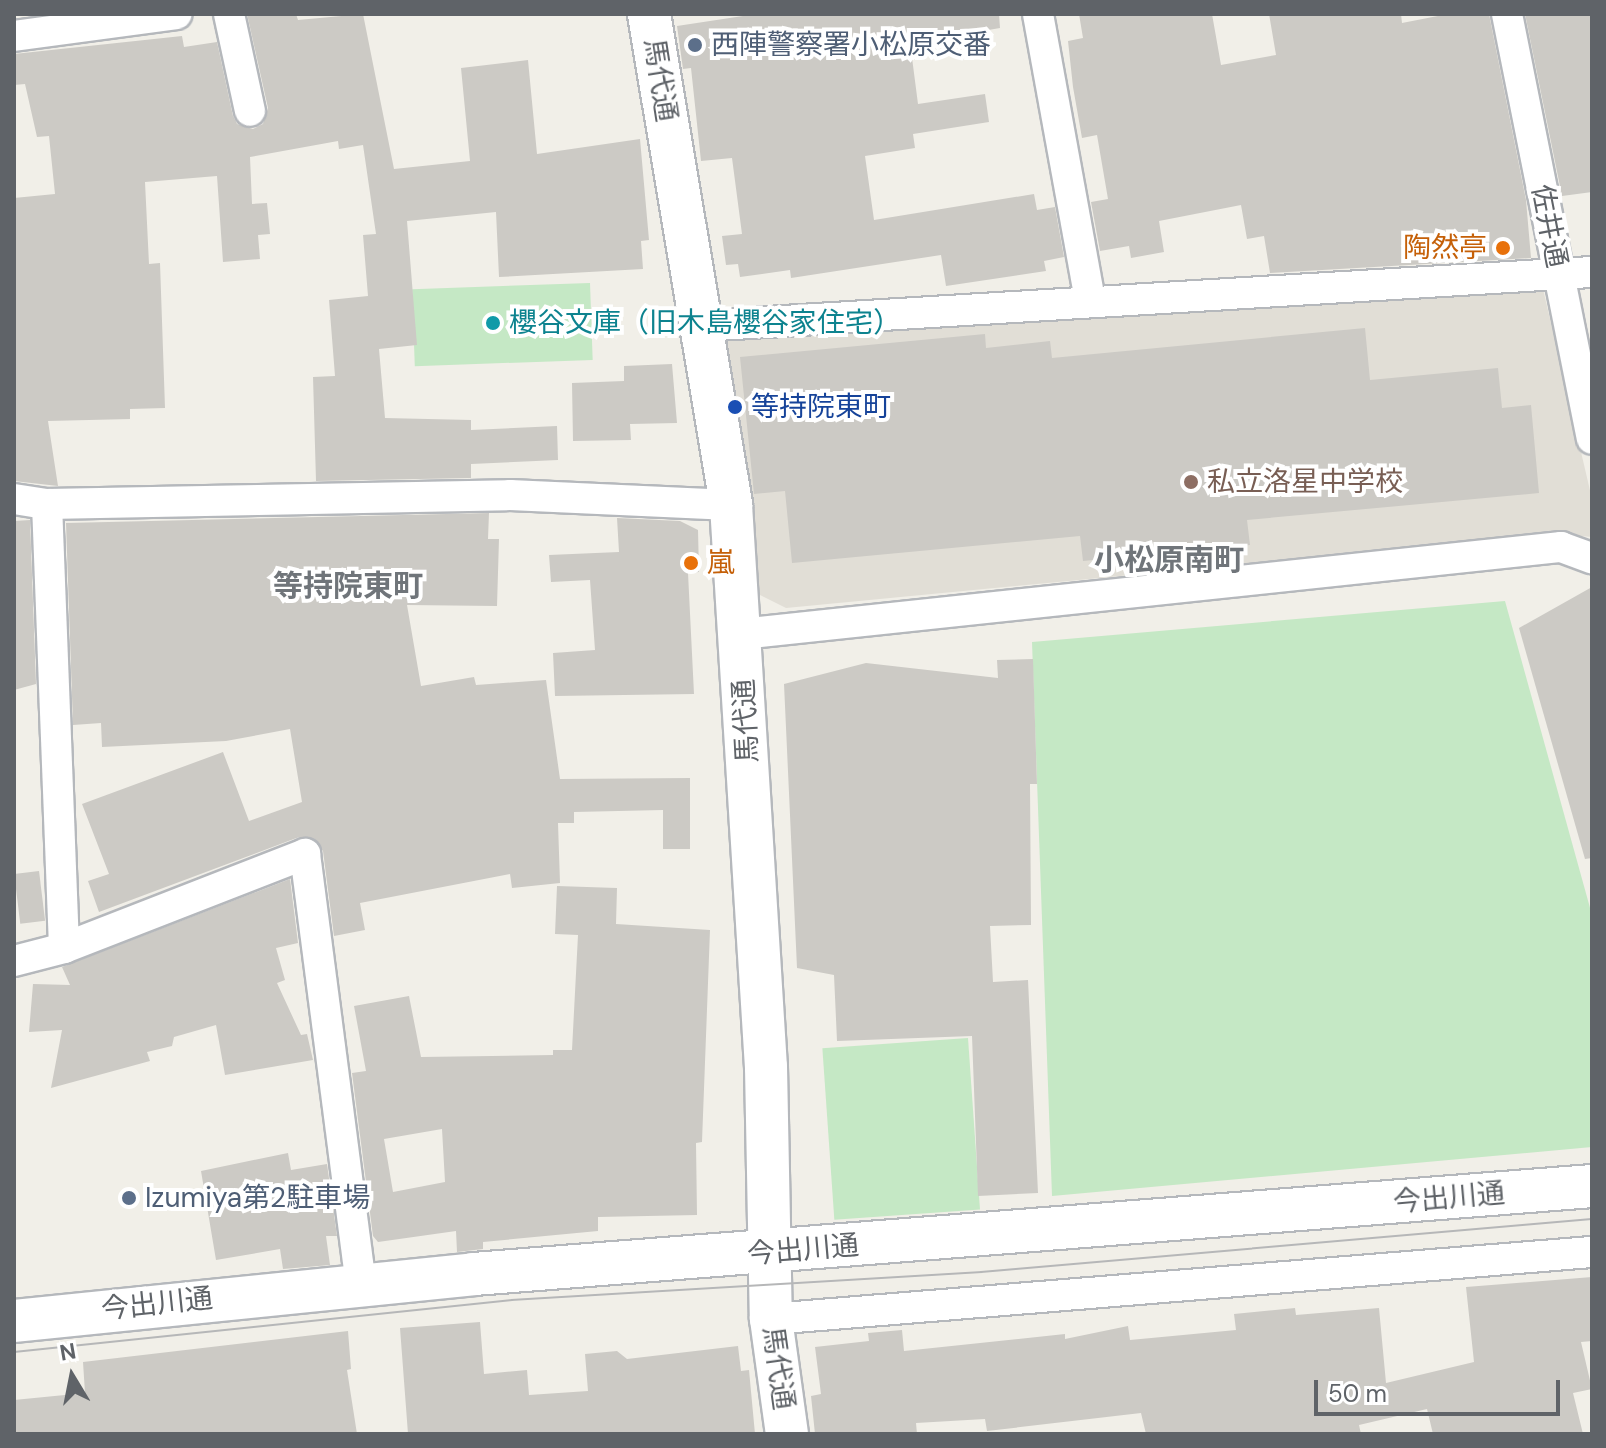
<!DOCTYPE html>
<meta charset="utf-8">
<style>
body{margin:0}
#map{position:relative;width:1606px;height:1448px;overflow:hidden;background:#f1efe8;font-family:"DM Sans","Noto Sans JP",sans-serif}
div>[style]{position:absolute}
.education>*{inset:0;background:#e1ded6}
.green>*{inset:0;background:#c5e8c5;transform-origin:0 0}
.building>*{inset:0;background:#cccac5;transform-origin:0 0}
.roads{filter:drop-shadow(2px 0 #b5b8bc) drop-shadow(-2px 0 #b5b8bc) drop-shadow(0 2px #b5b8bc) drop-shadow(0 -2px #b5b8bc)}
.street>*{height:30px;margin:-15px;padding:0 15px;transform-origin:15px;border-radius:15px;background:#fff}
.secondary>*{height:42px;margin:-21px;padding:0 21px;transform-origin:21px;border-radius:21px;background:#fff}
.tram>*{height:2px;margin:-1px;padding:0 1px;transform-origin:1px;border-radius:1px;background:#b6b7b8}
.dots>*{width:22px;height:22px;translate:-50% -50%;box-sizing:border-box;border:4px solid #fff;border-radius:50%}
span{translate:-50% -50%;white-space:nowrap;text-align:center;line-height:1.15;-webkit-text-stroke:8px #fff;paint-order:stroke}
.service-label{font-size:28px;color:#4e5e75}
.left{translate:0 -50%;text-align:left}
.street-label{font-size:28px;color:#5f6368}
.food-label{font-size:28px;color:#c56008}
.right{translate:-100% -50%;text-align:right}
.culture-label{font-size:28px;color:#0d838f}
.transit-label{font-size:28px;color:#164399}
.education-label{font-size:28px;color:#785e54}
.neighbourhood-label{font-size:30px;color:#70757a;font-weight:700}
.frame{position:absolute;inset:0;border:16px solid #5f6368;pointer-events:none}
.north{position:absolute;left:32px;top:1336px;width:80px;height:80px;-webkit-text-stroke:6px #fff;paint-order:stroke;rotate:350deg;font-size:22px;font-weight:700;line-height:32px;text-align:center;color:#5f6368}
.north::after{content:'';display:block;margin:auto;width:28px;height:36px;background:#5f6368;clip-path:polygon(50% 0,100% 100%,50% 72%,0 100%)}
.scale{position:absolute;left:1314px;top:1380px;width:246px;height:36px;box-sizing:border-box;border:4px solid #5f6368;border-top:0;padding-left:10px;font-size:24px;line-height:28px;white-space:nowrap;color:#5f6368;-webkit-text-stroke:6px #fff;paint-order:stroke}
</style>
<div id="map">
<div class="education">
<div style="clip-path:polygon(1543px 289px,1592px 499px,1592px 537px,1559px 534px,786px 608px,758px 594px,754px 517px,725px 334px)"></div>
</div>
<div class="green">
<div style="left:590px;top:283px;width:77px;height:178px;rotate:88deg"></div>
<div style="clip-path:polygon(1505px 601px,1592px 915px,1592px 1147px,1052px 1196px,1032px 642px)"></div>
<div style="left:968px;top:1038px;width:172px;height:146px;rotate:86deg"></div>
</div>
<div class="building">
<div style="clip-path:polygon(247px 14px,296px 14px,298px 20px,363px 14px,394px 169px,470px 161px,461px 68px,528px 60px,537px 154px,640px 139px,649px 240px,641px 241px,643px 269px,499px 277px,496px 212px,407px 221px,417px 345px,379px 349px,385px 418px,471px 420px,471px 430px,557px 426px,558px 460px,471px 464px,471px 478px,316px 481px,313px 377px,335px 376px,329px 300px,368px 296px,363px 235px,376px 234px,363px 145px,339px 149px,338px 141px,250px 157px,252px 204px,267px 203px,270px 234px,258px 235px,260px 259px,223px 262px,217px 176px,145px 182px,149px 264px,160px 263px,165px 408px,130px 409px,130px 419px,48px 421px,58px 486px,14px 481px,14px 198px,55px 194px,49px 136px,37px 137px,25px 84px,14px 85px,14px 54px,182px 36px,184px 47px,217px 42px,233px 116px,237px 124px,253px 129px,263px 124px,268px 108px)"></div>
<div style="clip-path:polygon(756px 14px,999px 14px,1000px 28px,925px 41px,926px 47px,911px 50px,918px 104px,985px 94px,989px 122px,913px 134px,915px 148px,865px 156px,874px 220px,1034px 194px,1037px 210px,1055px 207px,1064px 257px,1044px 261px,1046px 271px,946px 286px,941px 255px,791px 278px,790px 270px,740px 277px,738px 264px,726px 265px,722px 236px,742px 234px,732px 158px,701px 161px,691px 68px,683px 69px,677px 26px)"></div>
<div style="clip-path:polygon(1079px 14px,1212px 14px,1221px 65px,1276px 55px,1269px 14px,1401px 14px,1402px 23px,1448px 14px,1489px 14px,1526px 200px,1531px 258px,1270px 273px,1264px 236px,1247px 239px,1241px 205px,1159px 221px,1164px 252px,1131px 258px,1129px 246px,1100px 251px,1091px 202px,1108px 199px,1097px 135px,1082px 138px,1073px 87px,1068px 41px,1083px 38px)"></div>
<div style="clip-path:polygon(1525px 14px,1592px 14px,1592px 192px,1562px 196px)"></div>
<div style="clip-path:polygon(1365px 328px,1370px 380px,1498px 368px,1502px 408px,1531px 405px,1539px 493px,1247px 520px,1250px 545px,1083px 561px,1080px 536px,792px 563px,785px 491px,754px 494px,740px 357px,985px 334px,986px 348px,1050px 341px,1052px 358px)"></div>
<div style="clip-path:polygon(672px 364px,677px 423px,630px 424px,631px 440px,573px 441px,572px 383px,624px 381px,624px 366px)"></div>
<div style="clip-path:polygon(489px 513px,488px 539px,499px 539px,497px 606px,407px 605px,421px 686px,474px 677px,476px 685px,546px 680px,560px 779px,690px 778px,690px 849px,663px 849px,663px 810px,574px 812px,574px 823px,558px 823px,560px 883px,512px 888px,510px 874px,360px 903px,365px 930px,334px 936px,323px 851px,310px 837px,299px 837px,99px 912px,88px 881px,109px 874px,82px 804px,223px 752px,249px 821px,302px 802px,290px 729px,226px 741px,102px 747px,101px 723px,73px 725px,66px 523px)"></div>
<div style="clip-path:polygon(617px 518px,680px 521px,698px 530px,699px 572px,688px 573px,694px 694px,555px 696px,553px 653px,595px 650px,590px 580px,551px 582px,549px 555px,619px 552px)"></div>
<div style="clip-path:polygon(30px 520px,36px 684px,14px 690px,14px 521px)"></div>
<div style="clip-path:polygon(1592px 587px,1592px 858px,1585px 859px,1519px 628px)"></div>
<div style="clip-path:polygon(1033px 659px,1037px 784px,1030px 784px,1031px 925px,990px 926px,993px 982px,1028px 980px,1038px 1193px,978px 1196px,972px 1036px,837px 1041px,834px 975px,797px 968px,784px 684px,866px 663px,998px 678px,997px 660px)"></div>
<div style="left:39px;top:871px;width:50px;height:25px;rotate:83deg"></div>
<div style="clip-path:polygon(290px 879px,298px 943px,276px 948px,285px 980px,277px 983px,301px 1035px,307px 1034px,313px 1060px,225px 1075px,216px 1025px,174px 1037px,172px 1046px,147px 1052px,150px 1061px,51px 1088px,62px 1030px,29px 1032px,33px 984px,70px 985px,62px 967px)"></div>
<div style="clip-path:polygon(evenodd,557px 886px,617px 888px,616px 924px,710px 930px,702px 1142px,696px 1143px,697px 1215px,598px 1217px,598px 1231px,483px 1242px,483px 1249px,457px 1252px,456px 1231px,378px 1242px,373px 1236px,352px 1073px,366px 1071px,354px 1006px,409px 996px,421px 1057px,553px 1055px,553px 1050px,572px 1050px,578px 935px,555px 934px,557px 886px,442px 1129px,445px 1182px,393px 1192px,384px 1139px,442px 1129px)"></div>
<div style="clip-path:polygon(288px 1153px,291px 1170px,327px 1164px,337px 1236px,326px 1236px,330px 1265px,283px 1269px,280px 1249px,216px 1260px,201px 1171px)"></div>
<div style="clip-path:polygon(1592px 1277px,1592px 1341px,1581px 1342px,1592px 1389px,1573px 1393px,1583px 1434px,1433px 1434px,1427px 1409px,1359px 1425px,1361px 1434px,1146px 1434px,1141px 1413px,987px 1431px,985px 1419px,916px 1423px,917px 1434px,815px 1434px,811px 1396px,821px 1394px,815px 1347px,869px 1341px,868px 1333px,902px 1330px,904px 1351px,1065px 1334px,1065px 1339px,1128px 1326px,1130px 1340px,1236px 1330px,1234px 1314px,1295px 1308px,1296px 1315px,1379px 1308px,1386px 1383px,1474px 1362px,1466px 1287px)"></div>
<div style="clip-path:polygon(480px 1322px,484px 1374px,527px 1370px,529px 1395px,588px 1391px,585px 1354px,617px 1351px,627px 1359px,738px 1346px,741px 1371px,749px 1370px,755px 1434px,408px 1434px,400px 1328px)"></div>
<div style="clip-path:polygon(348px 1331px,351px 1369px,347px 1370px,357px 1434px,16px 1434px,14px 1400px,85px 1393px,83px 1362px)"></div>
</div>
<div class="roads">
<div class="street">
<div style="left:229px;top:14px;width:99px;rotate:77.8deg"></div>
<div style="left:1038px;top:14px;width:290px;rotate:79.7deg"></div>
<div style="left:1507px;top:14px;width:433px;rotate:78.7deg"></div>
<div style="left:14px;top:36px;width:164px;rotate:-7.7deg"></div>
<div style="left:701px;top:326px;width:893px;rotate:-3.47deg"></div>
<div style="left:14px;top:499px;width:33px;rotate:9deg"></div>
<div style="left:47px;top:504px;width:463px;rotate:-1.1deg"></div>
<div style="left:510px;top:495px;width:221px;rotate:2.6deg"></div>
<div style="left:47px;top:504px;width:444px;rotate:87.8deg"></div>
<div style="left:741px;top:634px;width:825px;rotate:-6.06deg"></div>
<div style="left:1561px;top:547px;width:33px;rotate:20deg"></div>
<div style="left:14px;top:961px;width:52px;rotate:-14.6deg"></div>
<div style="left:64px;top:948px;width:259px;rotate:-21.3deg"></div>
<div style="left:305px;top:854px;width:434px;rotate:82.6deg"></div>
<div style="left:771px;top:1319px;width:824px;rotate:-4.67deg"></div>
</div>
<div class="secondary">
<div style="left:649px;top:14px;width:498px;rotate:80.5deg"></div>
<div style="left:731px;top:505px;width:563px;rotate:86.44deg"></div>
<div style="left:766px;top:1067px;width:252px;rotate:88.9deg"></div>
<div style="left:771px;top:1319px;width:116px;rotate:82.1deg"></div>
<div style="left:14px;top:1321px;width:462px;rotate:-5.8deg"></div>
<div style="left:474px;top:1274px;width:1121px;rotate:-4.5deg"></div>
</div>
</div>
<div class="tram">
<div style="left:14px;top:1352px;width:501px;rotate:-5.96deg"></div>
<div style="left:512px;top:1300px;width:470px;rotate:-3.4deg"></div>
<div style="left:981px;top:1272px;width:613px;rotate:-4.96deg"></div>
</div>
<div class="dots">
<div style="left:695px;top:45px;background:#5c6f8a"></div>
<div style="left:1503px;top:248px;background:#e8710a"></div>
<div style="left:493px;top:323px;background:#0f9aa8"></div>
<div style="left:735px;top:407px;background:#1a4fb4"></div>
<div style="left:1191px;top:482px;background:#8d6e63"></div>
<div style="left:691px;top:563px;background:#e8710a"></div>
<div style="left:129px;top:1198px;background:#5c6f8a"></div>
</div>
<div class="service-label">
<span class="left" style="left:711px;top:45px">西陣警察署小松原交番</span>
<span class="left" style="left:145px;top:1198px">Izumiya第2駐車場</span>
</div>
<div class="street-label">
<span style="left:660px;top:80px;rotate:81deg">馬代通</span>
<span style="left:1549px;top:226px;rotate:79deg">佐井通</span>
<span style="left:746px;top:721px;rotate:-93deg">馬代通</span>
<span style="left:1449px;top:1198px;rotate:-5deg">今出川通</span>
<span style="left:803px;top:1250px;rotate:-5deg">今出川通</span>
<span style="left:157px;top:1304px;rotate:-6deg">今出川通</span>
<span style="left:778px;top:1368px;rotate:82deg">馬代通</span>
</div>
<div class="food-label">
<span class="right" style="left:1487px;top:248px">陶然亭</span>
<span class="left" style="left:707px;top:563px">嵐</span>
</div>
<div class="culture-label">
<span class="left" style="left:509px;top:323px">櫻谷文庫（旧木島櫻谷家住宅）</span>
</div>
<div class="transit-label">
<span class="left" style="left:751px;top:407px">等持院東町</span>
</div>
<div class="education-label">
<span class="left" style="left:1207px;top:482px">私立洛星中学校</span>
</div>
<div class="neighbourhood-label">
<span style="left:1169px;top:560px">小松原南町</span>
<span style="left:348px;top:586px">等持院東町</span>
</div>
<div class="frame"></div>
<div class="north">N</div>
<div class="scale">50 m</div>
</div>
